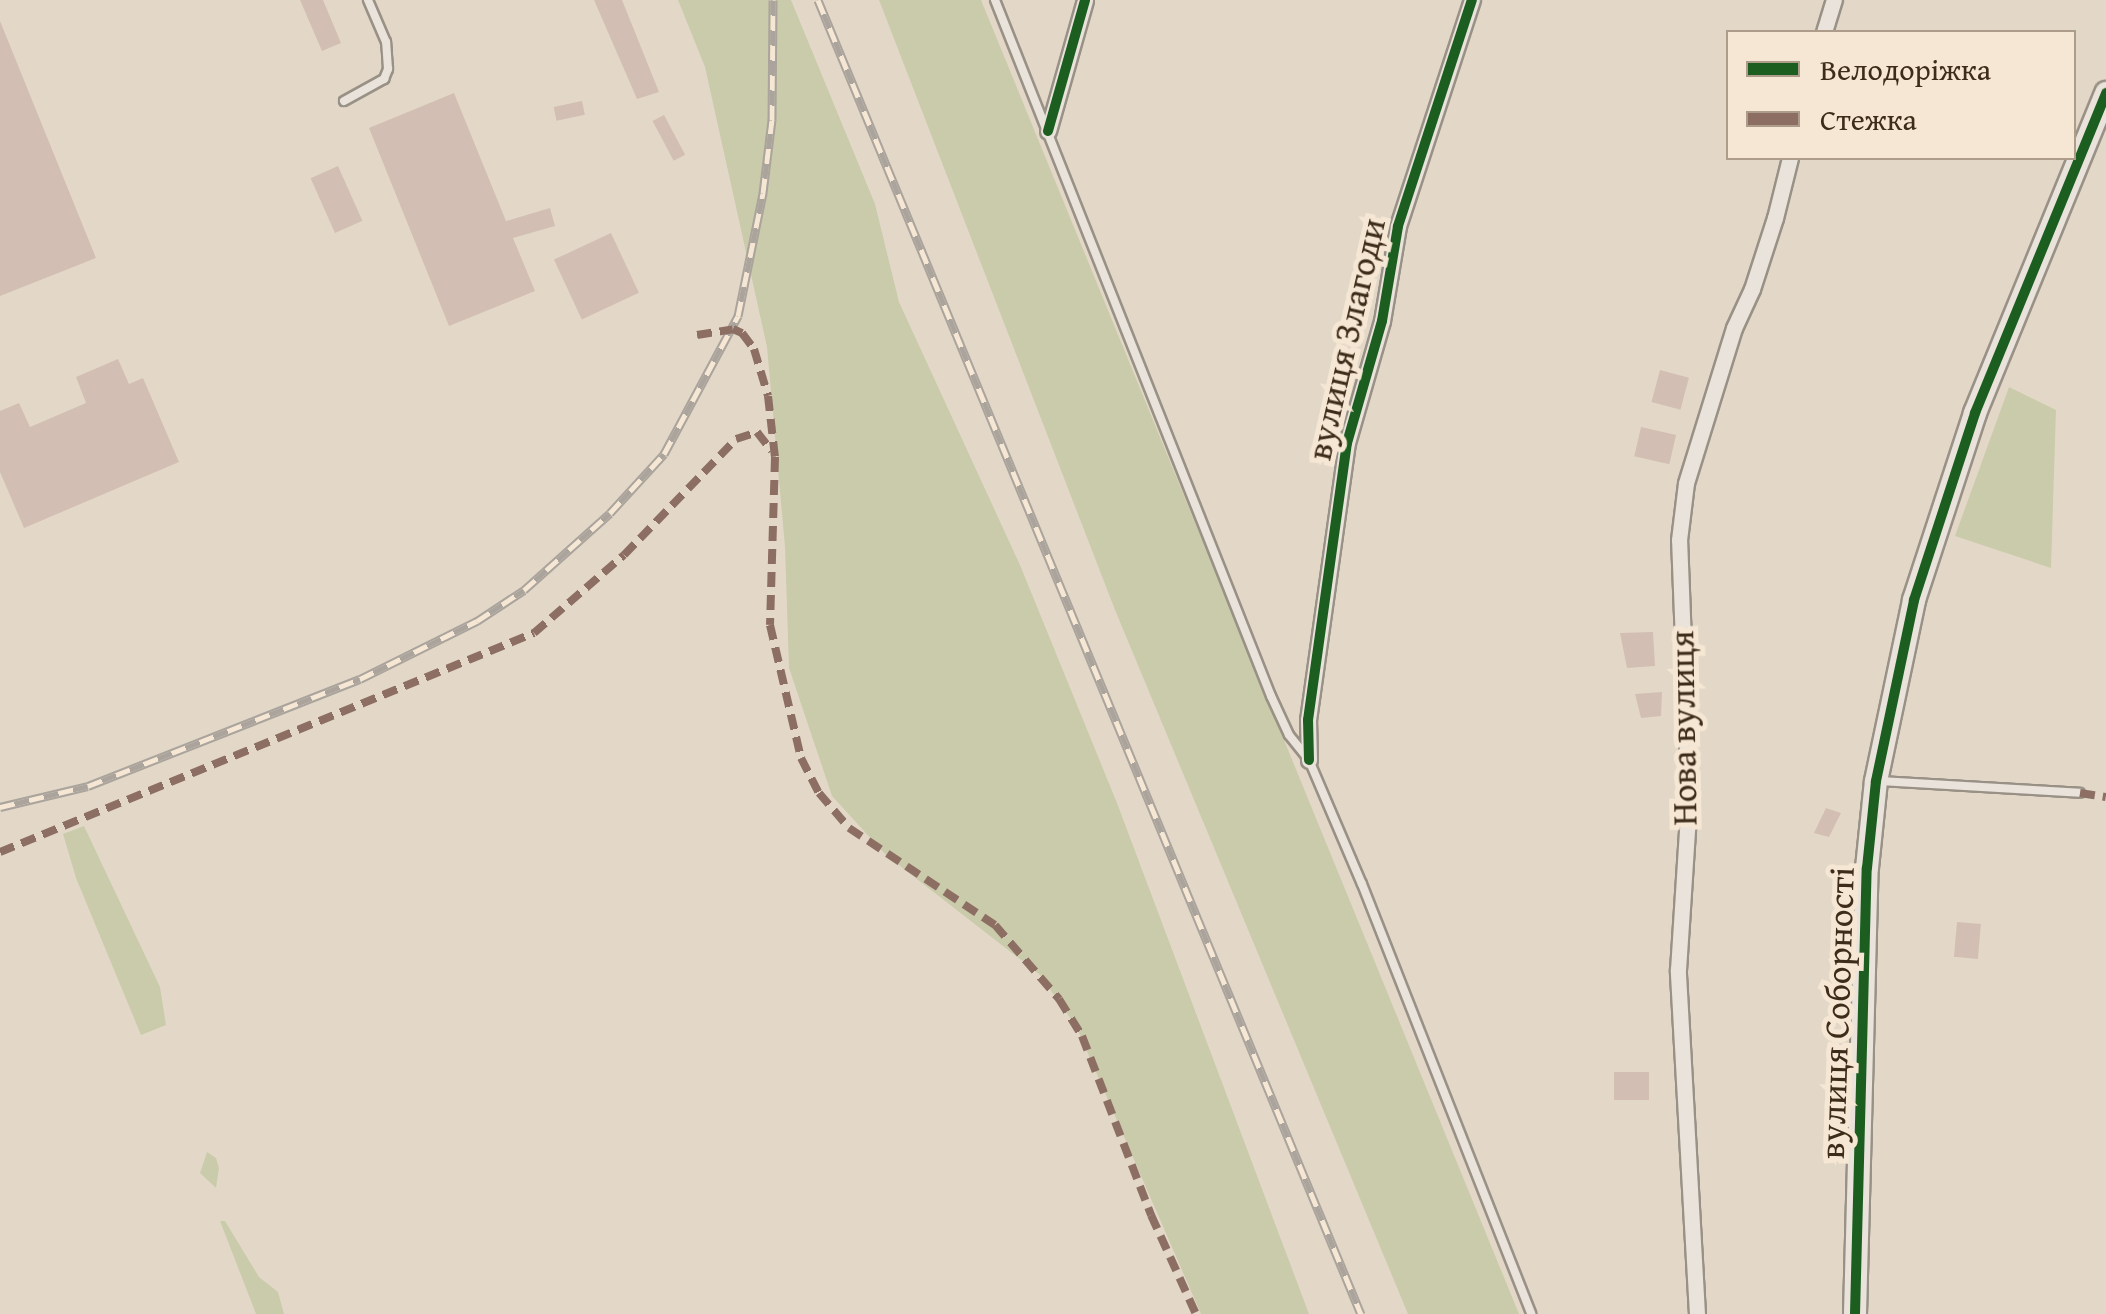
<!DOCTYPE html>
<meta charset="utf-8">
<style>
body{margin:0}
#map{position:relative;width:2106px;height:1314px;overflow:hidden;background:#e3d8c8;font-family:"Gentium Book Plus",serif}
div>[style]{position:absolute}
.green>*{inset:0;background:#cacbab}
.building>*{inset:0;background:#d2beb3;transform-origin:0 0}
.roads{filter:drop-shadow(2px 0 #999186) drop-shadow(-2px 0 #999186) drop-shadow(0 2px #999186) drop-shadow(0 -2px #999186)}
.lane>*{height:8px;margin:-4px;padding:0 4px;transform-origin:4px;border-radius:4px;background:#e9e3db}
.street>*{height:15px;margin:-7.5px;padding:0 7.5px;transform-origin:7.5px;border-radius:7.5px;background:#e9e3db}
.secondary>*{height:22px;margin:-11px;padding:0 11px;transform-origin:11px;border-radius:11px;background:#e9e3db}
.rail>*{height:9px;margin-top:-4.5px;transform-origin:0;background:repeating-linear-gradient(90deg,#f5e7d3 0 15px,#aba49c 0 30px);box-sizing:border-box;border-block:2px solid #aba49c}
.quiet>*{height:8px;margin-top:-4px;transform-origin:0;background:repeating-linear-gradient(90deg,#8d6e63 0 15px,transparent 0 23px)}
.cycleway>*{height:10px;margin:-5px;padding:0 5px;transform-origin:5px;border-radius:5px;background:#1b5e20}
span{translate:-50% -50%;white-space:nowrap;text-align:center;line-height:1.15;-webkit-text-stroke:10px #f5e7d3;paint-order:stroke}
.street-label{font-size:35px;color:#3e2c1b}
.legend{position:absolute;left:1726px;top:30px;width:350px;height:130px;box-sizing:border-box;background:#f5e7d3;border:2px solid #ac9c89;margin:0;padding:12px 18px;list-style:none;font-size:30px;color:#3e2c1b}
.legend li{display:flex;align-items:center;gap:20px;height:50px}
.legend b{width:50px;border:2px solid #ac9c89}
</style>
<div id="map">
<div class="green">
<div style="clip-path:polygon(678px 0,791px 0,875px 204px,899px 302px,1020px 565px,1117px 803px,1309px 1314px,1201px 1314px,1076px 1026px,1039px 974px,886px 855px,832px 796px,789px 668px,785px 547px,767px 347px,705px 67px)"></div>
<div style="clip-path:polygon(879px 0,981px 0,1519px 1314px,1408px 1314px,1115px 610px)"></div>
<div style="clip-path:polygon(2009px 387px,2056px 410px,2051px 568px,1955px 536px)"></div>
<div style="clip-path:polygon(84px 826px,160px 987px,166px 1025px,141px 1035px,76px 878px,63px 834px)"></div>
<div style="clip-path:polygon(207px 1152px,216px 1158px,219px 1168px,216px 1188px,200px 1173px)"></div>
<div style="clip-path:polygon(220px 1221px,225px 1221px,259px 1277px,278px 1292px,284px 1314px,256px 1314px)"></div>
</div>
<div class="building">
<div style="clip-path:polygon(300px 0,323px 0,341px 43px,322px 51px)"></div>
<div style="clip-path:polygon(594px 0,622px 0,659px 92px,637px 99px)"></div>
<div style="clip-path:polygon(0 21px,96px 258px,0 296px)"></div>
<div style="clip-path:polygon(454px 93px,506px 221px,550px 208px,555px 226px,513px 238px,535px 291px,449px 326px,369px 128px)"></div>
<div style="left:582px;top:101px;width:14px;height:29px;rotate:78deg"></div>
<div style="left:664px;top:115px;width:45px;height:13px;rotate:62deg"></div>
<div style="left:338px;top:166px;width:60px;height:30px;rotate:66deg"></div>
<div style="left:611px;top:233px;width:66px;height:63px;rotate:65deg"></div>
<div style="clip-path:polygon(118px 359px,129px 384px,143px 378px,179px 462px,24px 528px,0 472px,0 411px,19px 403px,30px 427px,86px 403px,76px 377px)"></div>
<div style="left:1660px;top:370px;width:30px;height:33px;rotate:15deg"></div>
<div style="left:1641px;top:427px;width:36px;height:30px;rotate:13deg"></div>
<div style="clip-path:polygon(1653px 632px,1655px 666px,1627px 668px,1620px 633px)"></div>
<div style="clip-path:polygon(1662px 692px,1661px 716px,1641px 718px,1635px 694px)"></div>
<div style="clip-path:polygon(1826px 808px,1841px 813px,1829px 837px,1814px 833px)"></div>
<div style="left:1957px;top:922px;width:24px;height:35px;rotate:5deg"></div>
<div style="left:1614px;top:1072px;width:35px;height:28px"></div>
</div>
<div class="roads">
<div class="lane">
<div style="left:995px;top:0;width:749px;rotate:68.37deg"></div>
<div style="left:1271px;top:696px;width:43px;rotate:65.2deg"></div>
<div style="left:1289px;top:735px;width:32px;rotate:51deg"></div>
<div style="left:1309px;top:760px;width:135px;rotate:66.9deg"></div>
<div style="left:1362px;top:884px;width:462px;rotate:68.5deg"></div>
<div style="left:344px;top:101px;width:46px;rotate:-28.8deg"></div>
<div style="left:384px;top:79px;width:11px;rotate:-68deg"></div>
<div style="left:388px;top:69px;width:27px;rotate:-94deg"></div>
<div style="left:386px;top:42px;width:46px;rotate:-113.2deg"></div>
<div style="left:1880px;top:781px;width:200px;rotate:3.4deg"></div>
</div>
<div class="street">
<div style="left:1824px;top:32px;width:34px;rotate:-73deg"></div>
<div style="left:1048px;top:131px;width:136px;rotate:-74.2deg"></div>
<div style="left:1309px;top:760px;width:40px;rotate:-91.4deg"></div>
<div style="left:1308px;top:720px;width:280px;rotate:-82deg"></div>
<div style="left:1347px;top:443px;width:127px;rotate:-74deg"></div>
<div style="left:1382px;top:321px;width:96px;rotate:-80.4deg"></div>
<div style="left:1398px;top:226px;width:238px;rotate:-71.9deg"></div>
<div style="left:1697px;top:1314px;width:345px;rotate:-93.2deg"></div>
<div style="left:1678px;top:970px;width:172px;rotate:-86.3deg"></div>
<div style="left:1689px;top:798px;width:258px;rotate:-92.2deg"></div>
<div style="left:1679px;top:540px;width:57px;rotate:-83deg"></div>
<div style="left:1686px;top:483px;width:162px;rotate:-72.8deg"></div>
<div style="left:1734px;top:328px;width:43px;rotate:-65.2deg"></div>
<div style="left:1752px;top:289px;width:75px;rotate:-72.1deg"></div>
<div style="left:1775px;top:218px;width:62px;rotate:-76deg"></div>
</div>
<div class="secondary">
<div style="left:1855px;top:1314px;width:446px;rotate:-88.5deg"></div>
<div style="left:1867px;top:868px;width:87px;rotate:-84.1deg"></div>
<div style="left:1876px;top:781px;width:185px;rotate:-78.1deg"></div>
<div style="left:1914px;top:600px;width:197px;rotate:-71.9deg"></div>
<div style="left:1975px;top:413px;width:346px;rotate:-67.7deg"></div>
</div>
</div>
<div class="rail">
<div style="left:818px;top:0;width:1422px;rotate:67.55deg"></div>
<div style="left:0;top:807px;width:90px;rotate:-13.4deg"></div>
<div style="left:88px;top:786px;width:292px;rotate:-21.5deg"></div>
<div style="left:360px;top:679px;width:131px;rotate:-26.4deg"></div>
<div style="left:477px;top:621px;width:56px;rotate:-33.4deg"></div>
<div style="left:524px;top:590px;width:115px;rotate:-41.8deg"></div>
<div style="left:610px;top:513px;width:80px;rotate:-47.5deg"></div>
<div style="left:664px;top:454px;width:157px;rotate:-61.8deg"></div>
<div style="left:738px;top:316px;width:126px;rotate:-78.5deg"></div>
<div style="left:763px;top:193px;width:74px;rotate:-83deg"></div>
<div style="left:772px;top:120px;width:120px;rotate:-89.5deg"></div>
</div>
<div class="quiet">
<div style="left:697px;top:335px;width:36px;rotate:-9deg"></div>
<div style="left:733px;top:329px;width:10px;rotate:24deg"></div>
<div style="left:742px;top:333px;width:20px;rotate:53deg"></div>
<div style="left:754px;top:349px;width:49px;rotate:73.4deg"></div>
<div style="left:768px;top:396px;width:61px;rotate:83.5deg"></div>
<div style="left:775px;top:457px;width:168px;rotate:91.7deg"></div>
<div style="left:770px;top:625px;width:137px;rotate:76.9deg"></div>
<div style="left:801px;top:758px;width:39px;rotate:63deg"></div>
<div style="left:819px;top:793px;width:46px;rotate:49.4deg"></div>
<div style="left:849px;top:828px;width:175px;rotate:33.6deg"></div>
<div style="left:995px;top:925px;width:98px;rotate:49.1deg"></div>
<div style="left:1059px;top:999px;width:44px;rotate:58.1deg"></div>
<div style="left:1082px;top:1036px;width:192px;rotate:68.9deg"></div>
<div style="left:1151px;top:1215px;width:109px;rotate:65.6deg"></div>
<div style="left:2080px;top:793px;width:26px;rotate:9deg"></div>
<div style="left:0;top:852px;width:577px;rotate:-22.3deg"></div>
<div style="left:534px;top:633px;width:119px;rotate:-40.9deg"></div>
<div style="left:624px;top:555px;width:161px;rotate:-46deg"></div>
<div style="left:736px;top:439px;width:22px;rotate:-18deg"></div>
<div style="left:757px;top:432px;width:24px;rotate:52deg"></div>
</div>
<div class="cycleway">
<div style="left:1048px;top:131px;width:136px;rotate:-74.2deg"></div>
<div style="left:1309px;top:760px;width:40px;rotate:-91.4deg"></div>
<div style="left:1308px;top:720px;width:280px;rotate:-82deg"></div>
<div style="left:1347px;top:443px;width:127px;rotate:-74deg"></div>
<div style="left:1382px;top:321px;width:96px;rotate:-80.4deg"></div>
<div style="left:1398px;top:226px;width:238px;rotate:-71.9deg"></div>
<div style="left:1855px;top:1314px;width:446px;rotate:-88.5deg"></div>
<div style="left:1867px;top:868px;width:87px;rotate:-84.1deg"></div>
<div style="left:1876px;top:781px;width:185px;rotate:-78.1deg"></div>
<div style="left:1914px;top:600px;width:197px;rotate:-71.9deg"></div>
<div style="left:1975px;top:413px;width:346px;rotate:-67.7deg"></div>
</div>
<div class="street-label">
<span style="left:1346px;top:339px;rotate:-77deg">вулиця Злагоди</span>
<span style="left:1683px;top:728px;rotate:-91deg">Нова вулиця</span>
<span style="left:1837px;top:1013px;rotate:-88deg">вулиця Соборності</span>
</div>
<ul class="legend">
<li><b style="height:12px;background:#1b5e20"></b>Велодоріжка</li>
<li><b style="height:12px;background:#8d6e63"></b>Стежка</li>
</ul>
</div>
